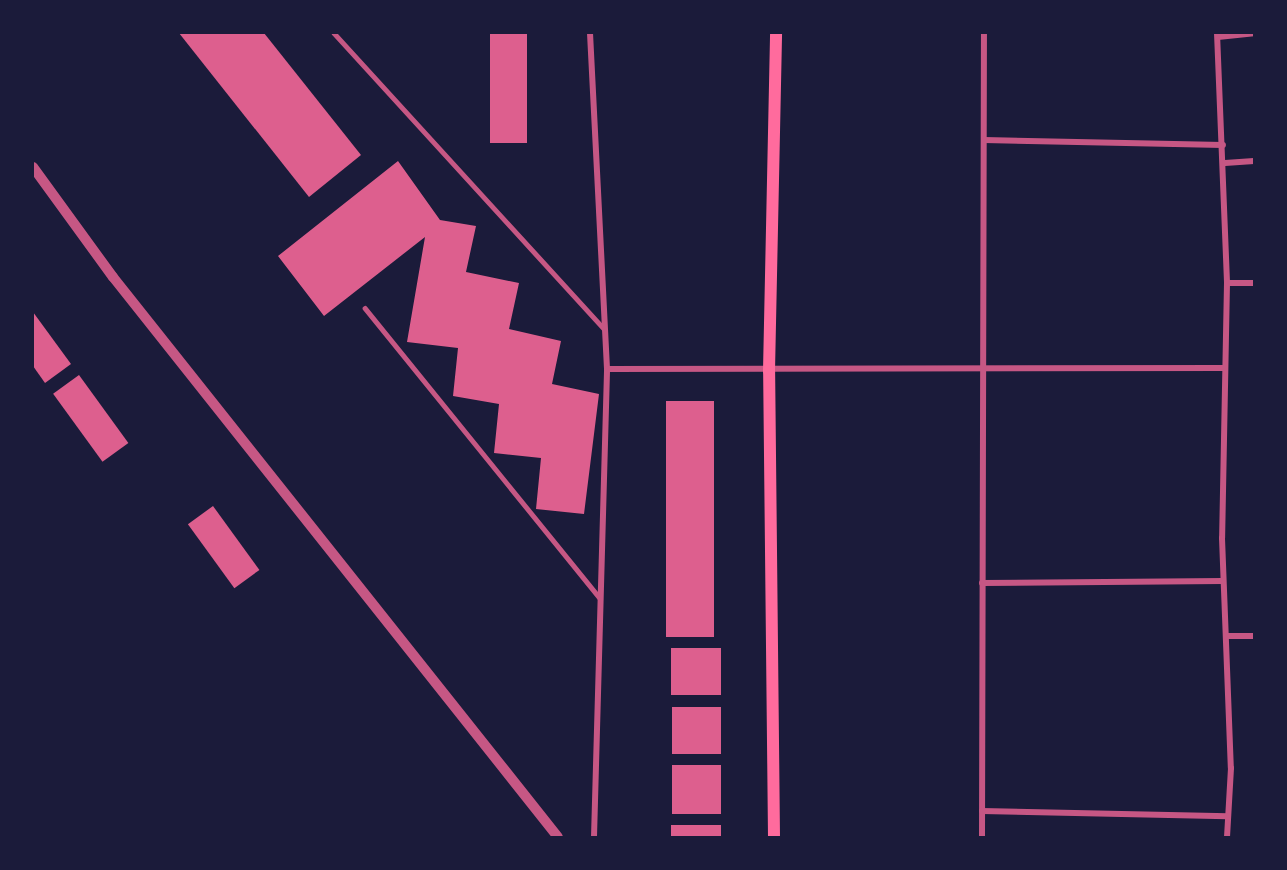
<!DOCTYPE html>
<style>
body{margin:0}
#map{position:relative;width:1287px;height:870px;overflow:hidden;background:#1b1b3a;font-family:Lato,sans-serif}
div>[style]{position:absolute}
.building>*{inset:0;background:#dd5f8e;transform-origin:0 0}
.service>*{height:4.5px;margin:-2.25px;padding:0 2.25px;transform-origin:2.25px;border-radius:2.25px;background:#c65784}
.minor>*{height:6px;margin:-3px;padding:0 3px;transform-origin:3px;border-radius:3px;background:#c65784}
.tertiary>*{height:10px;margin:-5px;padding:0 5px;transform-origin:5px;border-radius:5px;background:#c65784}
.secondary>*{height:12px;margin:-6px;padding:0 6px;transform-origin:6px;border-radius:6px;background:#ff6b9d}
span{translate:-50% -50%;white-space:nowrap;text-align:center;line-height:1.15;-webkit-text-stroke:4.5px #1b1b3a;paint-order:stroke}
.frame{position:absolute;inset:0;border:34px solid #1b1b3a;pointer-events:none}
</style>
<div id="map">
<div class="building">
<div style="clip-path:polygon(179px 33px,264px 33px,361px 155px,309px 197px)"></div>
<div style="left:490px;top:33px;width:37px;height:110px"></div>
<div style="clip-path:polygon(398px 161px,440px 220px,476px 226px,466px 272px,519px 283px,509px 329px,561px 341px,552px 384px,599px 394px,584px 514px,536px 509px,541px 458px,494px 453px,499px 404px,453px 396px,458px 348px,407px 342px,425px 237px,324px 316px,278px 256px)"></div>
<div style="clip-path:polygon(33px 312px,71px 364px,45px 383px,33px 366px)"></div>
<div style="left:79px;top:375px;width:84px;height:32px;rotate:54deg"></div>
<div style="left:714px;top:401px;width:236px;height:48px;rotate:90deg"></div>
<div style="left:213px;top:506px;width:79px;height:31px;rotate:54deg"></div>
<div style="left:671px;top:648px;width:50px;height:47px"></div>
<div style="left:672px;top:707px;width:49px;height:47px"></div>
<div style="left:672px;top:765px;width:49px;height:49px"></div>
<div style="left:721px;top:825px;width:12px;height:50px;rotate:90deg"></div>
</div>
<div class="service">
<div style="left:334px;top:33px;width:401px;rotate:47.6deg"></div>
<div style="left:365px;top:308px;width:373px;rotate:51deg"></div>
</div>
<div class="minor">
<div style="left:590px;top:33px;width:336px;rotate:87.1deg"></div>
<div style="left:607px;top:369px;width:618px;rotate:-0.09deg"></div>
<div style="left:1217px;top:33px;width:250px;rotate:87.7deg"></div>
<div style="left:1227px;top:283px;width:255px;rotate:91.1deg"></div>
<div style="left:1222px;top:538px;width:230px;rotate:87.8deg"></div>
<div style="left:1231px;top:768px;width:69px;rotate:93.3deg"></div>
<div style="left:1218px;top:37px;width:36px;rotate:-6deg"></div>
<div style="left:984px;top:140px;width:239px;rotate:1.2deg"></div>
<div style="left:1225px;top:163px;width:29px;rotate:-4deg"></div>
<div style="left:1227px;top:283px;width:27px"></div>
<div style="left:982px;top:583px;width:241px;rotate:-0.5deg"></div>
<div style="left:1226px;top:636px;width:28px"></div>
<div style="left:982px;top:811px;width:246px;rotate:1.2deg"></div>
<div style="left:594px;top:837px;width:468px;rotate:-88.4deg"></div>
<div style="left:982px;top:837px;width:804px;rotate:-89.86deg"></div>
</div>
<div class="tertiary">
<div style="left:33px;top:167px;width:136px;rotate:54deg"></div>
<div style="left:113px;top:277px;width:715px;rotate:51.53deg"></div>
</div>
<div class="secondary">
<div style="left:774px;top:837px;width:466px;rotate:-90.6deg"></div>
<div style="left:769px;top:371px;width:338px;rotate:-88.8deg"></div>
</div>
<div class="frame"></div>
</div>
